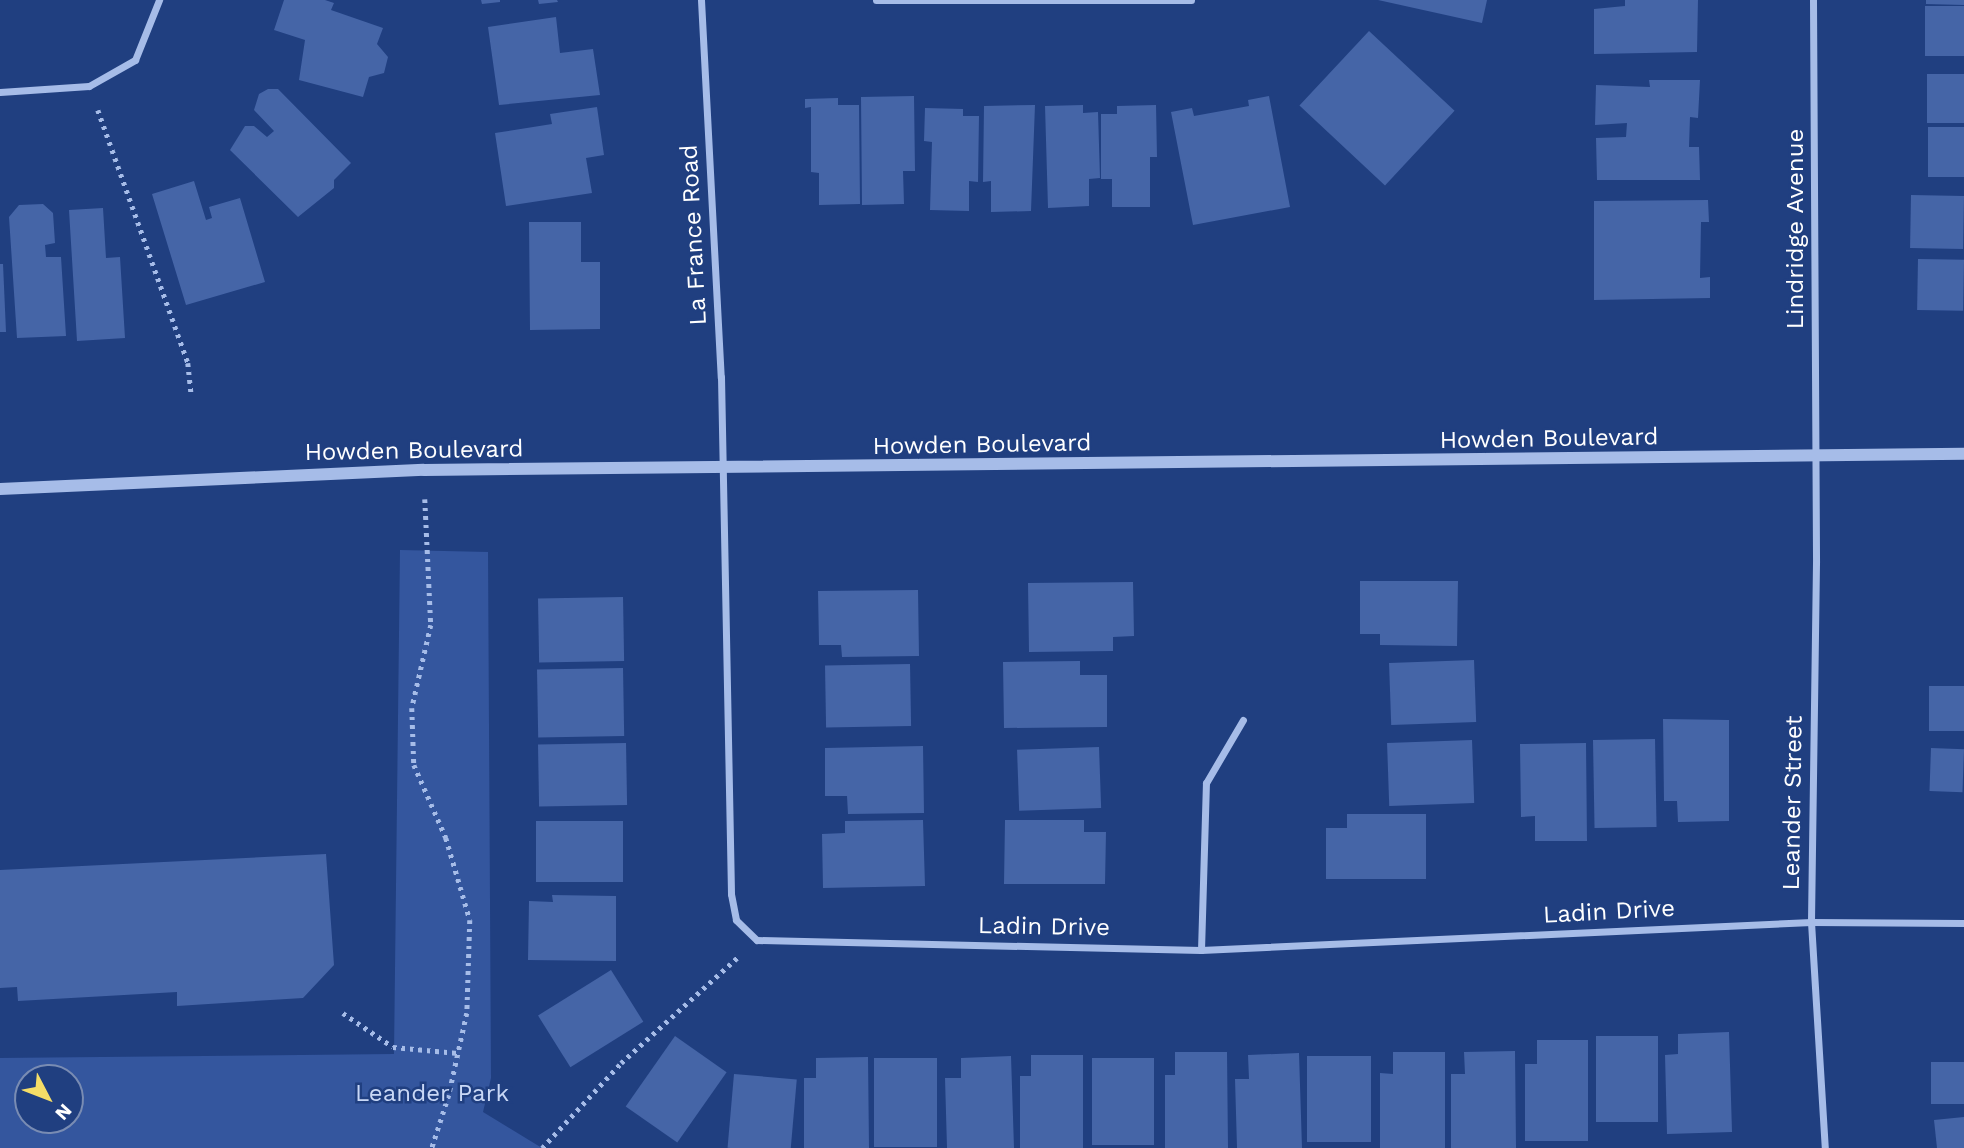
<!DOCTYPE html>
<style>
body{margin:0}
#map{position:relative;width:1964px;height:1148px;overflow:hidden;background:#203f80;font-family:"Work Sans",sans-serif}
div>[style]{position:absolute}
.green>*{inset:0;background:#34569e}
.building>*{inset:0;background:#4565a7;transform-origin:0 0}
.path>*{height:4.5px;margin-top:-2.25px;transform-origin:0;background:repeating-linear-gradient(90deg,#a6bce8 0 3.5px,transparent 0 8.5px)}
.minor>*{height:7px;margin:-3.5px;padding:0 3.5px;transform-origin:3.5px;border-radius:3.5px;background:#a6bce8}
.tertiary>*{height:12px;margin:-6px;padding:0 6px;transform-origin:6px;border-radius:6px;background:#a6bce8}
span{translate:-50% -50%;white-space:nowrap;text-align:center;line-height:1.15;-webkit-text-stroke:5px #203f80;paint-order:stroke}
.street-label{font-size:24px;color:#fff}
.park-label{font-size:24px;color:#c9d8f6}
.north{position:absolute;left:14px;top:1064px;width:70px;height:70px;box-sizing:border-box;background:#203f80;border:2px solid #798cb3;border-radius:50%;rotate:132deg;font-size:19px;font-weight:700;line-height:28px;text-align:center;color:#fff}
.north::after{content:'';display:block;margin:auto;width:24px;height:32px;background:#f5dd67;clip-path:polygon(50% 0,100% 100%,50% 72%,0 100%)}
</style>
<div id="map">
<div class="green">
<div style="clip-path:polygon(evenodd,400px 550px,488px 552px,491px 1078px,483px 1112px,542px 1148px,0 1148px,0 1058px,394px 1054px,400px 550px,28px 1078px,70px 1078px,70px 1120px,28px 1120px,28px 1078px)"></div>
</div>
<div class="building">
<div style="clip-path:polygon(284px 0,325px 0,334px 3px,331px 10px,383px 28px,377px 44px,388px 57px,384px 73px,369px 77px,363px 97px,299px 80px,305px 40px,274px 30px)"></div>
<div style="clip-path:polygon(481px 0,500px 0,500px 2px,482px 4px)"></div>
<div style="clip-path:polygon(538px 0,557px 0,558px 2px,539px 4px)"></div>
<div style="clip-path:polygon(1378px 0,1487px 0,1482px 23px)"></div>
<div style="clip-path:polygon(1625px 0,1698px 0,1697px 52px,1594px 54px,1594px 9px,1625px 6px)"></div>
<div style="clip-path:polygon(1926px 0,1964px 0,1964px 5px,1926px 4px)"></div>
<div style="left:1964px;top:6px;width:50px;height:39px;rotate:90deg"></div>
<div style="clip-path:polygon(556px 17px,560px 53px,593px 49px,600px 95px,499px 105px,488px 27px)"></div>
<div style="left:1369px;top:31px;width:117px;height:102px;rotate:43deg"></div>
<div style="left:1964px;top:74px;width:49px;height:37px;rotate:90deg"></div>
<div style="clip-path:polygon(1649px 80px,1700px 80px,1698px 118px,1690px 117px,1689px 147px,1699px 147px,1700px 180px,1597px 180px,1596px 138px,1626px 137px,1627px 123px,1595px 125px,1596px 85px,1650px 87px)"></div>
<div style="clip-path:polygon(268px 89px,278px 89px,351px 163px,334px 180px,334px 188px,298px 217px,230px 150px,245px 126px,254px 126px,267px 137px,274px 131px,254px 110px,259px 94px)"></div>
<div style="clip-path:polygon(914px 96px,915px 171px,903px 171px,904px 204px,862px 205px,861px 97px)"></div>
<div style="clip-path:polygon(1269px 96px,1290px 207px,1193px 225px,1171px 112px,1192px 108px,1194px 116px,1249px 106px,1248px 100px)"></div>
<div style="clip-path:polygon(838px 98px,838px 105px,859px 105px,860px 204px,819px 205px,819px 173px,811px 172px,811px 107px,805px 108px,805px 99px)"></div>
<div style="clip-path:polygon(1035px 105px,1031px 211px,991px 212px,991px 181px,983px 182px,984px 106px)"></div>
<div style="clip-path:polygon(1083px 105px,1083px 113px,1098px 112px,1100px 178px,1089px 179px,1089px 206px,1048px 208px,1045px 106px)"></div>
<div style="clip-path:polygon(1156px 105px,1157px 157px,1150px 157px,1150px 207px,1112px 207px,1112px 179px,1101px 179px,1101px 114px,1117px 114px,1117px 106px)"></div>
<div style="clip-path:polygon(597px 107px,604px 155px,586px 158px,592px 193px,506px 206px,495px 133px,552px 124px,550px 114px)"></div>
<div style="clip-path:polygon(925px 108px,963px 109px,963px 116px,979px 116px,978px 182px,969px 181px,969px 211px,930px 210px,932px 142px,924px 141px)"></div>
<div style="left:1928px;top:127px;width:36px;height:50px"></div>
<div style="clip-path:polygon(194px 181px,206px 220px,212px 218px,209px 207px,240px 198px,265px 282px,186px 305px,152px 194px)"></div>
<div style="left:1911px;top:195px;width:53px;height:53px;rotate:1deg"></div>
<div style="clip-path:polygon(1708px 200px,1709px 222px,1701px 222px,1700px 278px,1710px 277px,1710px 298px,1594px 300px,1594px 201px)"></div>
<div style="clip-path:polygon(43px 204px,53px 213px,55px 243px,45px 245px,46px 257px,61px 257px,66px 336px,17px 338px,9px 217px,19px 205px)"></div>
<div style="clip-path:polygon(103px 208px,106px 258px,120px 257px,125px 338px,77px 341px,69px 210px)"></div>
<div style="clip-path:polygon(529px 222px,581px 222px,581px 262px,600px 262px,600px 329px,530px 330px)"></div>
<div style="left:1918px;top:259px;width:46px;height:51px;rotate:1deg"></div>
<div style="clip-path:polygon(0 264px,3px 264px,6px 332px,0 332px)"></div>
<div style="clip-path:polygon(1360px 581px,1458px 581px,1457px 646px,1380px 645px,1380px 634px,1360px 634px)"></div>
<div style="clip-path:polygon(1133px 582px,1134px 636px,1113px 637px,1113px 651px,1029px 652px,1028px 583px)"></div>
<div style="clip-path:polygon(918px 590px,919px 656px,842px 657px,841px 645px,819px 645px,818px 591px)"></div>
<div style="left:623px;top:597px;width:64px;height:85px;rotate:89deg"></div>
<div style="left:1474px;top:660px;width:62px;height:85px;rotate:88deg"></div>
<div style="clip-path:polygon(1080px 661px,1080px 675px,1107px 675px,1107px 727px,1004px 728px,1003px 662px)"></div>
<div style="left:910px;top:664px;width:62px;height:85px;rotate:89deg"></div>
<div style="left:623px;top:668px;width:68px;height:86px;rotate:89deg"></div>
<div style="left:1964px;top:686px;width:45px;height:35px;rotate:90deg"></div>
<div style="clip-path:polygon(1663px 719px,1729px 720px,1729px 821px,1678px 822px,1677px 801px,1664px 801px)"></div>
<div style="left:1655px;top:739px;width:88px;height:62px;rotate:89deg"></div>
<div style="left:1472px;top:740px;width:63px;height:85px;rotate:88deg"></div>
<div style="left:626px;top:743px;width:62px;height:88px;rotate:89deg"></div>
<div style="clip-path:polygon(1586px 743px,1587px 841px,1535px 841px,1535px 816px,1521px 817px,1520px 744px)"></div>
<div style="clip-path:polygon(923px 746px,924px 813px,848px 814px,847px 796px,825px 796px,825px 748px)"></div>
<div style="left:1099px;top:747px;width:61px;height:82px;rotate:88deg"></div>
<div style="left:1931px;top:748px;width:33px;height:43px;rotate:2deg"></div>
<div style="clip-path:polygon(1347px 814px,1426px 814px,1426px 879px,1326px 879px,1326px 828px,1347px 828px)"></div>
<div style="clip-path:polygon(923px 820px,925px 886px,823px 888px,822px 834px,845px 833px,845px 821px)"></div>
<div style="clip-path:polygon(1005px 820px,1084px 820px,1084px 832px,1106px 832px,1105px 884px,1004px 884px)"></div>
<div style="left:623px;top:821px;width:61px;height:87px;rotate:90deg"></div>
<div style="clip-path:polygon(326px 854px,334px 965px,303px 998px,177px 1006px,177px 992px,18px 1001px,17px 987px,0 988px,0 870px)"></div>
<div style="clip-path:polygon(552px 895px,616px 896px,616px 961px,528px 960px,529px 901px,553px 902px)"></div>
<div style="left:611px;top:970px;width:61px;height:86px;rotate:58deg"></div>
<div style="clip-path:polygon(1729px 1032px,1732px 1132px,1667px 1134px,1665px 1055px,1678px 1054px,1678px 1034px)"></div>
<div style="left:675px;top:1036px;width:63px;height:86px;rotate:35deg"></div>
<div style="left:1596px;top:1036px;width:62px;height:86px"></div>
<div style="clip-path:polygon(1537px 1040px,1588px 1040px,1588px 1141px,1525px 1141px,1525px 1064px,1537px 1064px)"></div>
<div style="clip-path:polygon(1515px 1051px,1516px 1148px,1451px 1148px,1451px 1074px,1465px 1074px,1464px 1052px)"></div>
<div style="clip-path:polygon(1175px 1052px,1227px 1052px,1228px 1148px,1165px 1148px,1165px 1075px,1175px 1075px)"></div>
<div style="clip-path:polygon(1393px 1052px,1445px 1052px,1445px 1148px,1380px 1148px,1380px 1073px,1393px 1074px)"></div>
<div style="clip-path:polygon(1299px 1053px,1302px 1148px,1237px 1148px,1235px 1079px,1249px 1079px,1248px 1055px)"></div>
<div style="clip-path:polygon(1031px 1055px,1083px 1055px,1083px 1148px,1020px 1148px,1020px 1076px,1031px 1076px)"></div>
<div style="clip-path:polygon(1011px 1056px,1014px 1148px,947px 1148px,945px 1078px,961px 1078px,961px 1058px)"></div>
<div style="left:1307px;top:1056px;width:64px;height:86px"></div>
<div style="clip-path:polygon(868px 1057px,869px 1148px,804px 1148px,804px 1078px,816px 1078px,816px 1058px)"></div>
<div style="left:874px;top:1058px;width:63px;height:89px"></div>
<div style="left:1092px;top:1058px;width:62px;height:87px"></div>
<div style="left:1964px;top:1062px;width:42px;height:33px;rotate:90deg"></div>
<div style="left:734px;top:1074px;width:63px;height:74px;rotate:5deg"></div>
<div style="clip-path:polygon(1964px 1117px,1964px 1148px,1937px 1148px,1934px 1120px)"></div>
</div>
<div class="path">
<div style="left:98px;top:110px;width:269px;rotate:70.4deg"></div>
<div style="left:188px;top:363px;width:30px;rotate:84deg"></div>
<div style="left:425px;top:499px;width:126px;rotate:87.3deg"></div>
<div style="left:431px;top:625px;width:85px;rotate:102.9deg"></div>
<div style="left:412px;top:708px;width:57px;rotate:88deg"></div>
<div style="left:414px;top:765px;width:80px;rotate:66.3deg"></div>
<div style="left:446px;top:838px;width:85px;rotate:73.7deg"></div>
<div style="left:470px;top:920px;width:93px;rotate:91.8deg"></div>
<div style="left:467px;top:1013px;width:84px;rotate:102.4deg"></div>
<div style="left:449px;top:1095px;width:56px;rotate:107.8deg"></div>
<div style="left:343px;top:1013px;width:60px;rotate:34.2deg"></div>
<div style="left:393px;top:1047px;width:65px;rotate:5.3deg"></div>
<div style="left:542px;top:1148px;width:116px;rotate:-47.1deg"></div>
<div style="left:621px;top:1063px;width:158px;rotate:-42.2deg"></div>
</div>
<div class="minor">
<div style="left:701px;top:0;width:378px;rotate:87deg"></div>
<div style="left:721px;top:377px;width:517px;rotate:88.89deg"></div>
<div style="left:731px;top:894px;width:26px;rotate:79deg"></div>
<div style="left:736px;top:920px;width:29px;rotate:44deg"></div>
<div style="left:757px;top:940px;width:444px;rotate:1.3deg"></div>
<div style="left:1201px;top:950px;width:611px;rotate:-2.63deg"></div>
<div style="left:1811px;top:922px;width:153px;rotate:0.4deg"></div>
<div style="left:876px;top:0;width:315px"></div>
<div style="left:1813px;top:0;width:563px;rotate:89.69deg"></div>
<div style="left:1816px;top:563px;width:359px;rotate:90.8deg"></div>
<div style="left:1811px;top:922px;width:226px;rotate:86.5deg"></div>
<div style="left:0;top:92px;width:89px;rotate:-3.9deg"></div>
<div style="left:89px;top:86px;width:53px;rotate:-29.5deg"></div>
<div style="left:135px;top:60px;width:65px;rotate:-68.2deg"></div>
<div style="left:1201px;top:950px;width:167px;rotate:-88.3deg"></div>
<div style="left:1206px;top:783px;width:73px;rotate:-59.6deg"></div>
</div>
<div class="tertiary">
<div style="left:0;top:489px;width:424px;rotate:-2.6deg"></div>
<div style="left:424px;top:470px;width:1540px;rotate:-0.6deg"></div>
</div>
<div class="street-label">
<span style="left:1796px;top:229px;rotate:-90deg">Lindridge Avenue</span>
<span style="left:694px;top:235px;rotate:-93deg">La France Road</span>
<span style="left:1549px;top:439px;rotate:-1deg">Howden Boulevard</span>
<span style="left:982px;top:445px;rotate:-1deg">Howden Boulevard</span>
<span style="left:414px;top:451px;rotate:-1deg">Howden Boulevard</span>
<span style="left:1793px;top:803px;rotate:-89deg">Leander Street</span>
<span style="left:1609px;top:912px;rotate:-3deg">Ladin Drive</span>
<span style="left:1044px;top:927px;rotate:1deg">Ladin Drive</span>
</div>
<div class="park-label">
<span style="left:432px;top:1094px">Leander Park</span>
</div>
<div class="north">N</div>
</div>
